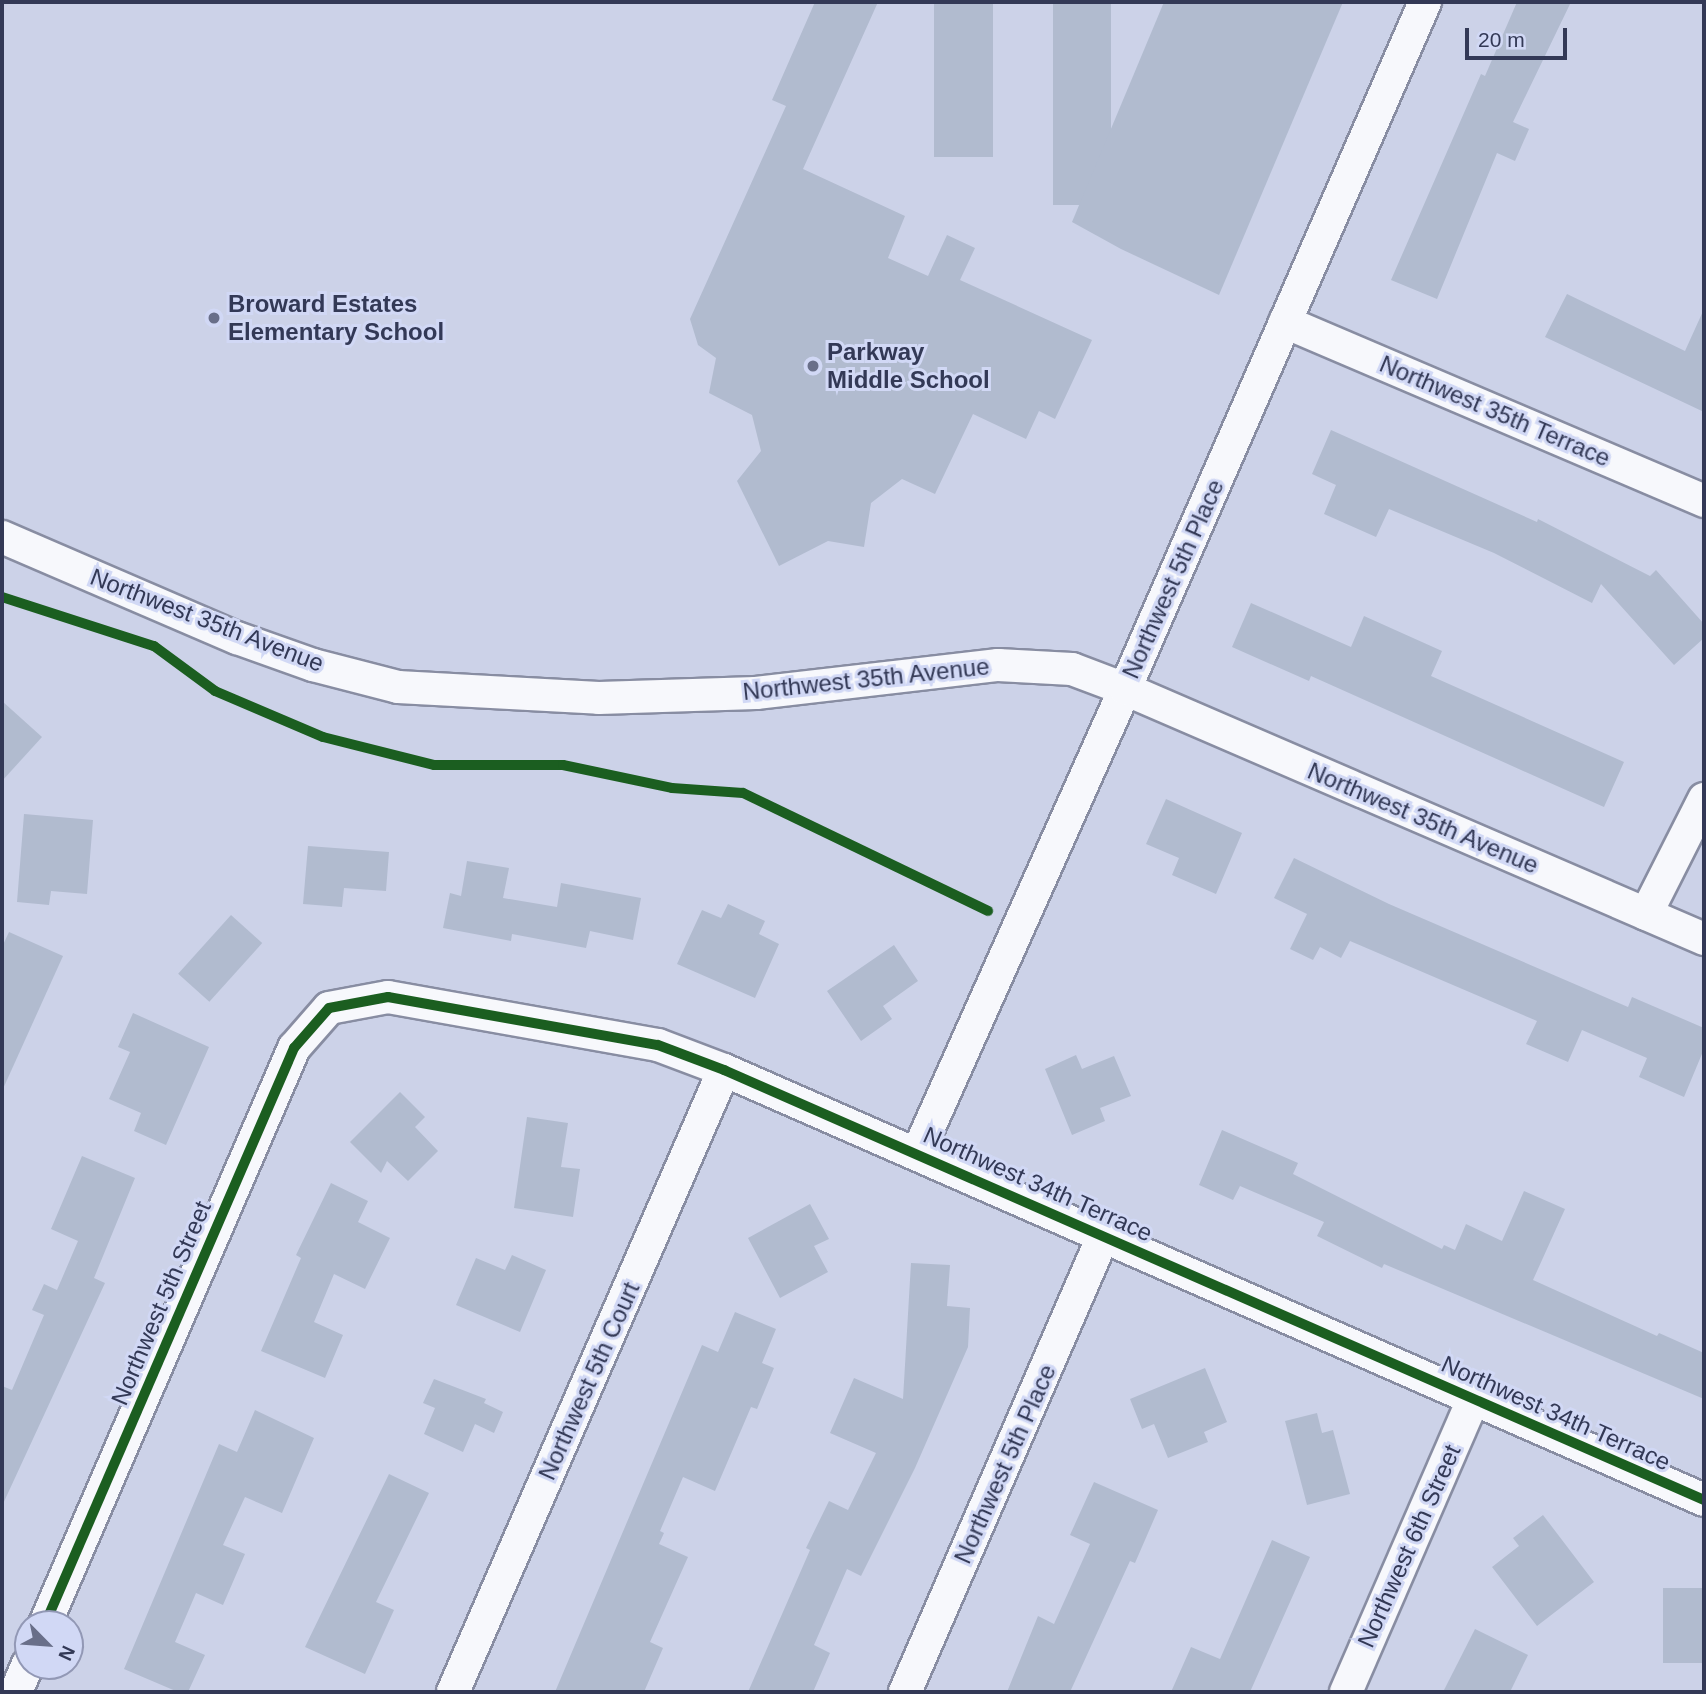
<!DOCTYPE html>
<style>
body{margin:0}
#map{position:relative;width:1706px;height:1694px;overflow:hidden;background:#ccd2e8;font-family:Helvetica,sans-serif}
div>[style]{position:absolute}
.building>*{inset:0;background:#b1bbcf;transform-origin:0 0}
.roads{filter:drop-shadow(2px 0 #888da2) drop-shadow(-2px 0 #888da2) drop-shadow(0 2px #888da2) drop-shadow(0 -2px #888da2)}
.minor>*{height:32px;margin:-16px;padding:0 16px;transform-origin:16px;border-radius:16px;background:#f7f8fc}
.cycleway>*{height:10px;margin:-5px;padding:0 5px;transform-origin:5px;border-radius:5px;background:#1b5e20}
.dots>*{width:19px;height:19px;translate:-50% -50%;box-sizing:border-box;border:4px solid #d1d8f5;border-radius:50%}
span{translate:-50% -50%;white-space:nowrap;text-align:center;line-height:1.15;-webkit-text-stroke:6px #d1d8f5;paint-order:stroke}
.poi-label{font-size:24px;color:#333956;font-weight:700}
.left{translate:0 -50%;text-align:left}
.street-label{font-size:24px;color:#333956}
.frame{position:absolute;inset:0;border:4px solid #333956;pointer-events:none}
.north{position:absolute;left:14px;top:1610px;width:70px;height:70px;box-sizing:border-box;background:#d1d8f5;border:2px solid #9298b5;border-radius:50%;rotate:115deg;font-size:19px;font-weight:700;line-height:28px;text-align:center;color:#333956}
.north::after{content:'';display:block;margin:auto;width:24px;height:32px;background:#696f89;clip-path:polygon(50% 0,100% 100%,50% 72%,0 100%)}
.scale{position:absolute;left:1465px;top:28px;width:102px;height:32px;box-sizing:border-box;border:4px solid #333956;border-top:0;padding-left:9px;font-size:21px;line-height:24px;white-space:nowrap;color:#333956;-webkit-text-stroke:5px #d1d8f5;paint-order:stroke}
</style>
<div id="map">
<div class="building">
<div style="clip-path:polygon(815px 2px,878px 2px,803px 169px,905px 216px,888px 258px,928px 276px,947px 235px,975px 248px,960px 280px,1092px 340px,1055px 419px,1039px 411px,1026px 439px,973px 414px,935px 494px,902px 479px,871px 503px,864px 547px,828px 541px,779px 566px,737px 481px,761px 451px,752px 415px,709px 393px,716px 358px,698px 345px,690px 319px,786px 106px,772px 100px)"></div>
<div style="left:934px;top:2px;width:59px;height:155px"></div>
<div style="left:1053px;top:2px;width:58px;height:203px"></div>
<div style="clip-path:polygon(1164px 2px,1343px 2px,1219px 295px,1121px 249px,1072px 222px)"></div>
<div style="clip-path:polygon(1517px 2px,1571px 2px,1513px 122px,1529px 129px,1515px 161px,1497px 153px,1437px 299px,1391px 280px,1481px 74px,1485px 76px)"></div>
<div style="clip-path:polygon(1567px 294px,1685px 351px,1704px 309px,1704px 412px,1545px 337px)"></div>
<div style="clip-path:polygon(1331px 430px,1537px 522px,1538px 519px,1650px 576px,1656px 570px,1704px 624px,1704px 638px,1674px 665px,1601px 584px,1592px 603px,1494px 553px,1389px 509px,1376px 537px,1324px 514px,1336px 485px,1312px 474px)"></div>
<div style="clip-path:polygon(1251px 603px,1351px 647px,1364px 616px,1442px 651px,1431px 676px,1624px 762px,1604px 807px,1311px 676px,1309px 681px,1232px 647px)"></div>
<div style="clip-path:polygon(2px 701px,42px 737px,2px 781px)"></div>
<div style="clip-path:polygon(1166px 799px,1242px 833px,1216px 894px,1172px 875px,1179px 858px,1146px 844px)"></div>
<div style="clip-path:polygon(24px 814px,93px 820px,87px 894px,51px 891px,49px 905px,17px 902px)"></div>
<div style="clip-path:polygon(308px 846px,389px 852px,386px 891px,344px 888px,342px 907px,303px 904px)"></div>
<div style="clip-path:polygon(1294px 858px,1389px 904px,1628px 1007px,1632px 997px,1704px 1028px,1704px 1049px,1684px 1097px,1639px 1077px,1647px 1058px,1582px 1030px,1568px 1062px,1526px 1044px,1537px 1021px,1350px 941px,1341px 958px,1320px 947px,1313px 960px,1290px 949px,1307px 914px,1274px 898px)"></div>
<div style="clip-path:polygon(467px 861px,509px 868px,503px 898px,557px 907px,561px 883px,641px 898px,633px 940px,590px 931px,586px 948px,512px 934px,511px 941px,443px 928px,450px 893px,461px 896px)"></div>
<div style="clip-path:polygon(728px 904px,765px 921px,759px 934px,779px 944px,755px 998px,677px 964px,702px 910px,721px 918px)"></div>
<div style="left:231px;top:915px;width:42px;height:79px;rotate:42deg"></div>
<div style="clip-path:polygon(9px 932px,63px 956px,2px 1091px,2px 947px)"></div>
<div style="clip-path:polygon(894px 945px,918px 981px,883px 1006px,892px 1019px,861px 1041px,827px 991px)"></div>
<div style="clip-path:polygon(133px 1013px,209px 1047px,166px 1145px,134px 1131px,141px 1113px,109px 1099px,130px 1052px,118px 1047px)"></div>
<div style="clip-path:polygon(1076px 1055px,1082px 1069px,1114px 1056px,1131px 1096px,1100px 1108px,1105px 1121px,1072px 1135px,1045px 1069px)"></div>
<div style="clip-path:polygon(400px 1092px,425px 1117px,415px 1127px,438px 1151px,408px 1181px,387px 1161px,381px 1173px,350px 1142px)"></div>
<div style="clip-path:polygon(527px 1117px,568px 1123px,561px 1167px,580px 1169px,573px 1217px,514px 1208px)"></div>
<div style="clip-path:polygon(1222px 1130px,1298px 1163px,1293px 1174px,1442px 1249px,1444px 1245px,1455px 1250px,1466px 1224px,1502px 1241px,1524px 1191px,1565px 1209px,1533px 1280px,1657px 1336px,1659px 1333px,1704px 1353px,1704px 1399px,1384px 1264px,1382px 1268px,1317px 1236px,1324px 1222px,1240px 1186px,1233px 1200px,1199px 1185px)"></div>
<div style="clip-path:polygon(82px 1156px,135px 1178px,94px 1278px,105px 1283px,2px 1506px,2px 1386px,12px 1390px,44px 1315px,32px 1310px,44px 1284px,57px 1290px,78px 1241px,51px 1229px)"></div>
<div style="clip-path:polygon(331px 1183px,368px 1201px,358px 1222px,390px 1238px,365px 1289px,334px 1274px,314px 1322px,343px 1335px,325px 1378px,261px 1351px,301px 1258px,296px 1255px)"></div>
<div style="clip-path:polygon(810px 1204px,829px 1239px,814px 1246px,828px 1272px,780px 1298px,748px 1238px)"></div>
<div style="clip-path:polygon(512px 1255px,546px 1270px,520px 1332px,456px 1305px,476px 1258px,505px 1270px)"></div>
<div style="clip-path:polygon(911px 1263px,950px 1265px,947px 1306px,970px 1308px,968px 1347px,915px 1468px,861px 1576px,847px 1569px,814px 1645px,830px 1653px,813px 1692px,748px 1692px,810px 1550px,806px 1548px,829px 1501px,848px 1510px,876px 1453px,830px 1433px,854px 1378px,903px 1399px)"></div>
<div style="clip-path:polygon(735px 1312px,776px 1329px,762px 1363px,774px 1368px,757px 1409px,751px 1407px,715px 1491px,683px 1477px,660px 1531px,664px 1533px,659px 1544px,688px 1557px,650px 1642px,663px 1648px,644px 1692px,555px 1692px,702px 1345px,718px 1352px)"></div>
<div style="clip-path:polygon(1205px 1368px,1227px 1422px,1204px 1432px,1208px 1442px,1168px 1458px,1154px 1424px,1142px 1429px,1130px 1399px)"></div>
<div style="clip-path:polygon(434px 1379px,486px 1399px,484px 1403px,503px 1412px,494px 1433px,475px 1424px,463px 1452px,424px 1434px,435px 1408px,423px 1403px)"></div>
<div style="clip-path:polygon(255px 1410px,314px 1438px,282px 1513px,245px 1497px,223px 1545px,245px 1554px,223px 1605px,196px 1593px,175px 1642px,205px 1655px,188px 1692px,178px 1692px,124px 1669px,219px 1444px,237px 1452px)"></div>
<div style="clip-path:polygon(1317px 1413px,1322px 1433px,1333px 1430px,1350px 1494px,1307px 1505px,1285px 1421px)"></div>
<div style="clip-path:polygon(389px 1474px,429px 1493px,376px 1602px,394px 1610px,365px 1674px,305px 1647px)"></div>
<div style="clip-path:polygon(1094px 1482px,1158px 1510px,1135px 1563px,1130px 1561px,1070px 1692px,1007px 1692px,1038px 1616px,1054px 1624px,1090px 1544px,1070px 1535px)"></div>
<div style="clip-path:polygon(1543px 1515px,1594px 1582px,1537px 1626px,1492px 1567px,1519px 1546px,1513px 1538px)"></div>
<div style="clip-path:polygon(1272px 1540px,1310px 1557px,1250px 1692px,1171px 1692px,1191px 1647px,1220px 1659px)"></div>
<div style="left:1704px;top:1588px;width:75px;height:41px;rotate:90deg"></div>
<div style="clip-path:polygon(1475px 1629px,1528px 1655px,1510px 1692px,1443px 1692px)"></div>
</div>
<div class="roads">
<div class="minor">
<div style="left:1285px;top:322px;width:456px;rotate:23.1deg"></div>
<div style="left:2px;top:537px;width:256px;rotate:23.3deg"></div>
<div style="left:237px;top:638px;width:81px;rotate:19.6deg"></div>
<div style="left:313px;top:665px;width:88px;rotate:14.5deg"></div>
<div style="left:398px;top:687px;width:201px;rotate:3.1deg"></div>
<div style="left:599px;top:698px;width:157px;rotate:-1.8deg"></div>
<div style="left:756px;top:693px;width:244px;rotate:-6.6deg"></div>
<div style="left:998px;top:665px;width:74px;rotate:3.1deg"></div>
<div style="left:1072px;top:669px;width:57px;rotate:20.7deg"></div>
<div style="left:1125px;top:689px;width:631px;rotate:23.35deg"></div>
<div style="left:1646px;top:914px;width:129px;rotate:-63.2deg"></div>
<div style="left:917px;top:1154px;width:509px;rotate:-65.9deg"></div>
<div style="left:1125px;top:689px;width:750px;rotate:-66.41deg"></div>
<div style="left:45px;top:1624px;width:628px;rotate:-66.62deg"></div>
<div style="left:294px;top:1048px;width:53px;rotate:-48.8deg"></div>
<div style="left:329px;top:1008px;width:60px;rotate:-10.6deg"></div>
<div style="left:388px;top:997px;width:274px;rotate:10.1deg"></div>
<div style="left:658px;top:1045px;width:71px;rotate:20.7deg"></div>
<div style="left:724px;top:1070px;width:1070px;rotate:23.69deg"></div>
<div style="left:16px;top:1692px;width:30px;rotate:-67deg"></div>
<div style="left:453px;top:1692px;width:678px;rotate:-66.46deg"></div>
<div style="left:905px;top:1692px;width:498px;rotate:-66.5deg"></div>
<div style="left:1346px;top:1692px;width:318px;rotate:-66.5deg"></div>
</div>
</div>
<div class="cycleway">
<div style="left:2px;top:597px;width:160px;rotate:17.9deg"></div>
<div style="left:154px;top:646px;width:76px;rotate:36.4deg"></div>
<div style="left:215px;top:691px;width:117px;rotate:23.1deg"></div>
<div style="left:323px;top:737px;width:114px;rotate:14.2deg"></div>
<div style="left:434px;top:765px;width:129px"></div>
<div style="left:563px;top:765px;width:111px;rotate:11.9deg"></div>
<div style="left:672px;top:788px;width:71px;rotate:4deg"></div>
<div style="left:743px;top:793px;width:272px;rotate:25.7deg"></div>
<div style="left:45px;top:1624px;width:628px;rotate:-66.62deg"></div>
<div style="left:294px;top:1048px;width:53px;rotate:-48.8deg"></div>
<div style="left:329px;top:1008px;width:60px;rotate:-10.6deg"></div>
<div style="left:388px;top:997px;width:274px;rotate:10.1deg"></div>
<div style="left:658px;top:1045px;width:71px;rotate:20.7deg"></div>
<div style="left:724px;top:1070px;width:1070px;rotate:23.69deg"></div>
</div>
<div class="dots">
<div style="left:214px;top:318px;background:#696f89"></div>
<div style="left:813px;top:366px;background:#696f89"></div>
</div>
<div class="poi-label">
<span class="left" style="left:228px;top:318px">Broward Estates<br>Elementary School</span>
<span class="left" style="left:827px;top:366px">Parkway<br>Middle School</span>
</div>
<div class="street-label">
<span style="left:1495px;top:411px;rotate:23deg">Northwest 35th Terrace</span>
<span style="left:1173px;top:579px;rotate:-66deg">Northwest 5th Place</span>
<span style="left:207px;top:620px;rotate:21deg">Northwest 35th Avenue</span>
<span style="left:866px;top:679px;rotate:-6deg">Northwest 35th Avenue</span>
<span style="left:1423px;top:818px;rotate:23deg">Northwest 35th Avenue</span>
<span style="left:1038px;top:1184px;rotate:24deg">Northwest 34th Terrace</span>
<span style="left:161px;top:1303px;rotate:-67deg">Northwest 5th Street</span>
<span style="left:589px;top:1381px;rotate:-66deg">Northwest 5th Court</span>
<span style="left:1556px;top:1413px;rotate:24deg">Northwest 34th Terrace</span>
<span style="left:1005px;top:1464px;rotate:-66deg">Northwest 5th Place</span>
<span style="left:1409px;top:1546px;rotate:-66deg">Northwest 6th Street</span>
</div>
<div class="frame"></div>
<div class="north">N</div>
<div class="scale">20 m</div>
</div>
